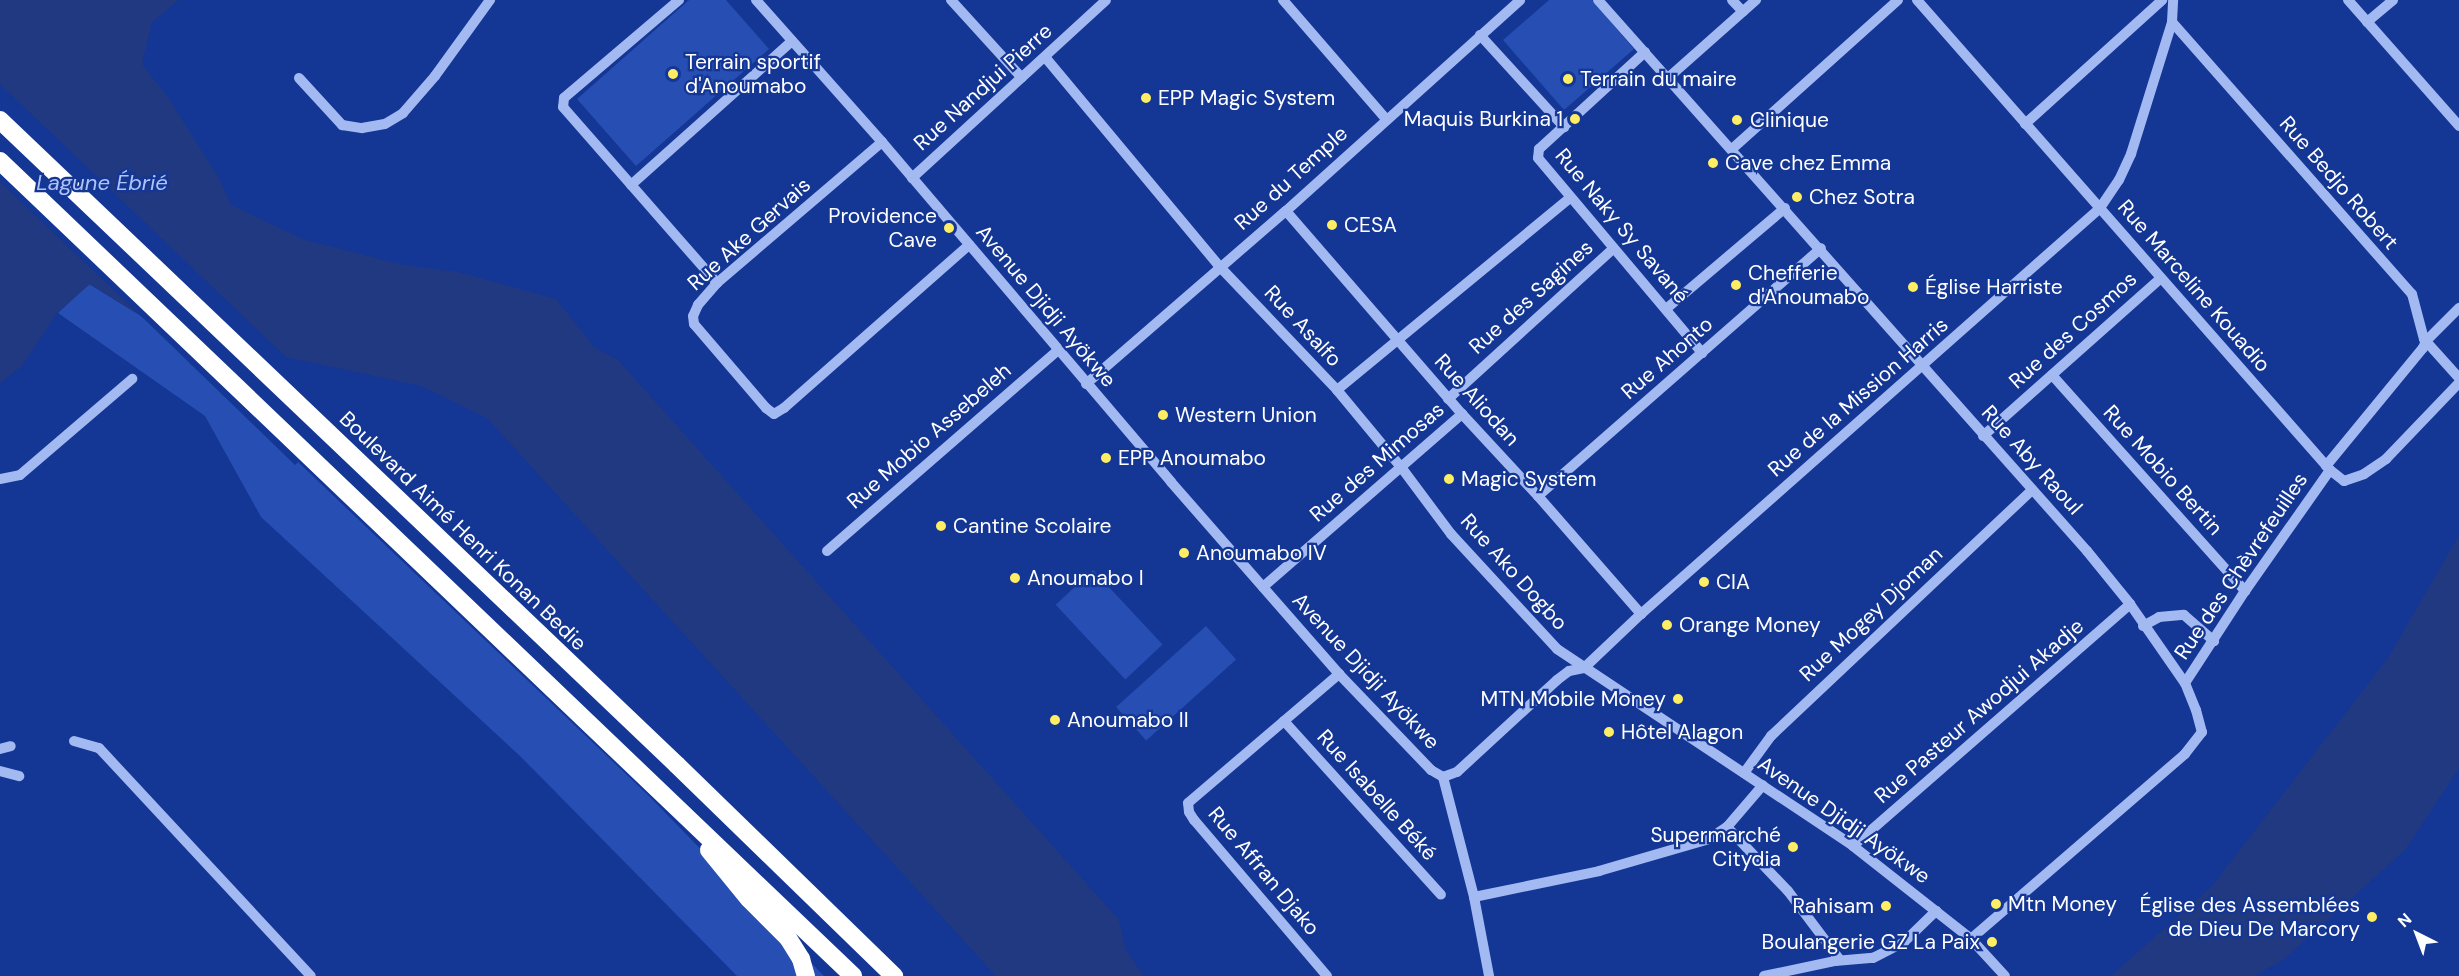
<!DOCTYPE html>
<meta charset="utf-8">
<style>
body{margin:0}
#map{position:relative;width:2459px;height:976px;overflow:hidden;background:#143694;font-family:"DM Sans",sans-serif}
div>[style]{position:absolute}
.green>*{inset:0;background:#264eb3;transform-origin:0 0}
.water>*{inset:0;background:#203980}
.pier>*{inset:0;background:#143694}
.minor>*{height:10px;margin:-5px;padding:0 5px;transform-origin:5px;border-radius:5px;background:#a3b9f2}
.highway>*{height:18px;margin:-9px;padding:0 9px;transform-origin:9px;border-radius:9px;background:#fff}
.dots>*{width:16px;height:16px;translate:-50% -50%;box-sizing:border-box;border:3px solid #143694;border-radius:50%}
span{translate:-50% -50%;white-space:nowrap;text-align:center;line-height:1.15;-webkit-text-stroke:4.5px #143694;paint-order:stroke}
.poi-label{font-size:21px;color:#fff}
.left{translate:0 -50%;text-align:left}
.right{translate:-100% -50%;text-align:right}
.street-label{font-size:21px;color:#fff}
.water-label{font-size:22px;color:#afc4f8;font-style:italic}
.north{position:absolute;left:2387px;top:904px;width:60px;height:60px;-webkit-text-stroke:4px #143694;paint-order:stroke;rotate:318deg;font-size:16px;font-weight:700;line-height:24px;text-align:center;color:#fff}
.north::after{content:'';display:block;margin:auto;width:21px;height:27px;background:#fff;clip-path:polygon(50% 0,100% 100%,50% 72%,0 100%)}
</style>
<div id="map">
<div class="green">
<div style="clip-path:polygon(689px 0,726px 0,769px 49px,636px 166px,577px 99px)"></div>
<div style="clip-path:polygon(1549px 0,1592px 0,1634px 49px,1564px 110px,1503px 40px)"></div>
<div style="clip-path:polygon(89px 284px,141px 316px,295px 465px,298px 462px,648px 795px,824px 976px,737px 976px,521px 757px,261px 517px,205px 416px,58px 313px)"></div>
<div style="left:1093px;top:570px;width:102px;height:51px;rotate:47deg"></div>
<div style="left:1206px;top:626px;width:45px;height:121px;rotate:48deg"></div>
</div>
<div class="water">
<div style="clip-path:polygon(0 0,179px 0,152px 22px,142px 64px,167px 96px,219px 178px,231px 205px,305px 240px,403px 265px,458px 272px,556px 299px,594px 347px,618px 360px,1119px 920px,1126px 950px,1144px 976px,996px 976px,487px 418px,421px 386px,286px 357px,279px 350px,133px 311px,90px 284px,57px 313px,22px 366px,0 383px)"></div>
<div style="clip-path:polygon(2459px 535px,2459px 768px,2405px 850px,2283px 960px,2254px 976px,2111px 976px,2212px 886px,2388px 658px)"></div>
</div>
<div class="pier">
<div style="clip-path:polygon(0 84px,290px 361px,278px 353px,142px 317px,0 182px)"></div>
</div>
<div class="minor">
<div style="left:679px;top:0;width:151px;rotate:139.6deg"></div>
<div style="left:564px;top:98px;width:9px;rotate:96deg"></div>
<div style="left:563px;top:107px;width:234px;rotate:48.8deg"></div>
<div style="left:756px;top:0;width:190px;rotate:48.4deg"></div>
<div style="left:882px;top:142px;width:446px;rotate:49.6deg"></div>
<div style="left:1171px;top:482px;width:255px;rotate:48.8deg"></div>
<div style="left:1339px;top:674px;width:133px;rotate:46.2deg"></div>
<div style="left:1431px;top:770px;width:14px;rotate:30deg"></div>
<div style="left:1443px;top:777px;width:15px;rotate:-20deg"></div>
<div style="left:1457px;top:772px;width:136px;rotate:-42.6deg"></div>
<div style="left:1557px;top:680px;width:15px;rotate:-37deg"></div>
<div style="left:1569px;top:671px;width:15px;rotate:-11deg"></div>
<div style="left:951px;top:0;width:105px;rotate:47.7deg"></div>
<div style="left:1283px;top:0;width:157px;rotate:49.1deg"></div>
<div style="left:1598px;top:0;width:737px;rotate:48.41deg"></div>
<div style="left:2087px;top:551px;width:68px;rotate:50.9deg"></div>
<div style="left:2130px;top:604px;width:96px;rotate:55.2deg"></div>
<div style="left:2185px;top:683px;width:29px;rotate:68deg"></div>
<div style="left:2196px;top:710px;width:23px;rotate:75deg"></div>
<div style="left:2202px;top:732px;width:28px;rotate:128deg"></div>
<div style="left:2185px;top:754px;width:283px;rotate:139.2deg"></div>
<div style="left:1732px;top:0;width:16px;rotate:47deg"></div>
<div style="left:1917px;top:0;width:626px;rotate:48.69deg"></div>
<div style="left:2330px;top:470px;width:18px;rotate:38deg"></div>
<div style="left:2344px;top:481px;width:21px;rotate:-19deg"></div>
<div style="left:2364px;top:474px;width:27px;rotate:-34deg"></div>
<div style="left:2386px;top:459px;width:105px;rotate:-46.2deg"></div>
<div style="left:2348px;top:0;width:168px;rotate:48.6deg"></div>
<div style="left:2172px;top:22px;width:363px;rotate:48.6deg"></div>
<div style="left:2412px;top:294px;width:47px;rotate:75.1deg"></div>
<div style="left:2424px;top:339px;width:52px;rotate:48.1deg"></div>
<div style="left:2367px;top:22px;width:34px;rotate:-40deg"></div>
<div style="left:1480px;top:35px;width:125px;rotate:47.6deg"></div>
<div style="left:1645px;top:52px;width:144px;rotate:137.5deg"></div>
<div style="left:1539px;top:149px;width:9px;rotate:96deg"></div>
<div style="left:1538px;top:158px;width:255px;rotate:49.9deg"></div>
<div style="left:1045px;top:57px;width:273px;rotate:50.2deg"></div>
<div style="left:1220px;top:267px;width:170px;rotate:46.4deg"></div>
<div style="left:1337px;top:390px;width:302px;rotate:-39.5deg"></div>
<div style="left:299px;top:78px;width:64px;rotate:47.5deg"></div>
<div style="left:342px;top:125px;width:20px;rotate:9deg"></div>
<div style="left:362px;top:128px;width:23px;rotate:-10deg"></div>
<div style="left:385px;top:124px;width:21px;rotate:-31deg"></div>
<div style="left:403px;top:113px;width:49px;rotate:-49.1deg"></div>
<div style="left:435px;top:76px;width:94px;rotate:-54.1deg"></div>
<div style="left:1668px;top:78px;width:118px;rotate:-41.6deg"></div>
<div style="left:2025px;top:124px;width:185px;rotate:-42.1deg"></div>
<div style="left:882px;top:142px;width:217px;rotate:139.5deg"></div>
<div style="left:717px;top:283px;width:29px;rotate:131deg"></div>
<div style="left:698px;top:305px;width:12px;rotate:114deg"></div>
<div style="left:693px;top:316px;width:8px;rotate:83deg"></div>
<div style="left:694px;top:324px;width:111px;rotate:49.4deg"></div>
<div style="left:766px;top:408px;width:10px;rotate:37deg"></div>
<div style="left:774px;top:414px;width:12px;rotate:-31deg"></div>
<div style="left:784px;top:408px;width:247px;rotate:-41.4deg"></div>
<div style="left:1732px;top:149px;width:223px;rotate:-41.9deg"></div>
<div style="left:912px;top:178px;width:263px;rotate:-42.5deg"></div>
<div style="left:631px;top:185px;width:216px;rotate:-41.8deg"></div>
<div style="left:1286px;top:211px;width:269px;rotate:49.1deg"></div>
<div style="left:1462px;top:414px;width:112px;rotate:47.2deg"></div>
<div style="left:1538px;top:496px;width:157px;rotate:48.9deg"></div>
<div style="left:1666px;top:309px;width:156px;rotate:-40.3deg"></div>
<div style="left:2052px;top:375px;width:290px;rotate:48.2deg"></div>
<div style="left:1086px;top:384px;width:264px;rotate:-40.9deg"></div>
<div style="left:1286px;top:211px;width:315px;rotate:-42deg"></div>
<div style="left:1337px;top:390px;width:100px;rotate:50.3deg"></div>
<div style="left:1401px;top:467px;width:84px;rotate:53.3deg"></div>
<div style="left:1451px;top:534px;width:156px;rotate:47.3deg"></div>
<div style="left:1557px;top:649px;width:356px;rotate:33.6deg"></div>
<div style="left:1853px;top:846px;width:150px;rotate:38.2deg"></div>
<div style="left:1971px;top:939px;width:50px;rotate:47.4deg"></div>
<div style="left:1448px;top:399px;width:224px;rotate:-42.3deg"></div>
<div style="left:1983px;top:436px;width:238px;rotate:-41.6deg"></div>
<div style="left:2326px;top:466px;width:153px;rotate:-50.6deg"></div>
<div style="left:2423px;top:348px;width:8px;rotate:-67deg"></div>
<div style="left:2426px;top:341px;width:47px;rotate:-45deg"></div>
<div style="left:0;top:479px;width:20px;rotate:-11deg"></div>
<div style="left:20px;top:475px;width:148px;rotate:-40.6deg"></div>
<div style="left:1538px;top:496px;width:376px;rotate:-41.2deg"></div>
<div style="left:827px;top:551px;width:306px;rotate:-41deg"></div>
<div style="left:1263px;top:587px;width:264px;rotate:-41deg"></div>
<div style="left:2143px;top:626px;width:18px;rotate:-29deg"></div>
<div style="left:2159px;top:617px;width:25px;rotate:-5deg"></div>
<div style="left:2184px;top:615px;width:40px;rotate:41deg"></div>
<div style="left:1584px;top:668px;width:79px;rotate:-43.5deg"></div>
<div style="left:1641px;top:614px;width:613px;rotate:-41.49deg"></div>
<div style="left:2100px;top:208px;width:34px;rotate:-56deg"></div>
<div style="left:2119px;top:180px;width:29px;rotate:-65deg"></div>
<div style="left:2131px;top:154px;width:138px;rotate:-72.7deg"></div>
<div style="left:2172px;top:22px;width:22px;rotate:-87deg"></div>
<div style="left:2185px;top:683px;width:110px;rotate:-56.9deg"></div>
<div style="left:2245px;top:591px;width:148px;rotate:-54.9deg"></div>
<div style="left:1284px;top:721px;width:234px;rotate:47.9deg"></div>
<div style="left:74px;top:741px;width:26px;rotate:16deg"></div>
<div style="left:99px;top:748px;width:311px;rotate:47.1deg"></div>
<div style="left:0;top:749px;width:11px;rotate:-15deg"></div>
<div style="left:0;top:771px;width:20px;rotate:15deg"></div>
<div style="left:1744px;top:773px;width:46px;rotate:-53.9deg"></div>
<div style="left:1771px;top:736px;width:359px;rotate:-43.3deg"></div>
<div style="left:1443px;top:777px;width:124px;rotate:75.5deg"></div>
<div style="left:1474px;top:897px;width:80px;rotate:79.2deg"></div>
<div style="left:1727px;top:827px;width:88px;rotate:46.4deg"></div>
<div style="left:1788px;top:891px;width:86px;rotate:53deg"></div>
<div style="left:1853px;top:846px;width:368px;rotate:-41.1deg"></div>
<div style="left:1474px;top:897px;width:128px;rotate:-11.7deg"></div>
<div style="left:1599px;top:871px;width:115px;rotate:-16.2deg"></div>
<div style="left:1709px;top:839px;width:22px;rotate:-34deg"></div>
<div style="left:1727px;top:827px;width:55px;rotate:-49.4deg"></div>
<div style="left:1327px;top:976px;width:205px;rotate:-130.4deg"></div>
<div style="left:1194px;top:820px;width:9px;rotate:-122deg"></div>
<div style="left:1189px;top:812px;width:9px;rotate:-96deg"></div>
<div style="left:1188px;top:803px;width:199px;rotate:-40.5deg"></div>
<div style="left:1764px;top:976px;width:73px;rotate:-11.9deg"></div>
<div style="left:1835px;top:961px;width:38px;rotate:-5deg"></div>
<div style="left:1873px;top:958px;width:35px;rotate:-27deg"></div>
<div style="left:1904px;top:942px;width:45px;rotate:-44.1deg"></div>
</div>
<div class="highway">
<div style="left:0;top:120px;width:935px;rotate:43.61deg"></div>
<div style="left:677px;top:765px;width:303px;rotate:44.2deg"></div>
<div style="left:0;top:161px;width:1180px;rotate:43.69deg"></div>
<div style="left:709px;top:850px;width:63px;rotate:50.8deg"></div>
<div style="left:749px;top:899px;width:55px;rotate:45deg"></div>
<div style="left:788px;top:938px;width:25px;rotate:58deg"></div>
<div style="left:801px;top:959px;width:18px;rotate:74deg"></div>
</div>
<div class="dots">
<div style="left:673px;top:74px;background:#ffed64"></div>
<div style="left:1568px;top:79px;background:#ffed64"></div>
<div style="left:1146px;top:98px;background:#ffed64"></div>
<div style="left:1575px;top:119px;background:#ffed64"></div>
<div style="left:1737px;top:120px;background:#ffed64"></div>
<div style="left:1713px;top:163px;background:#ffed64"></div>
<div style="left:1797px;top:197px;background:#ffed64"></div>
<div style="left:1332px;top:225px;background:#ffed64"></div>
<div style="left:949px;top:228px;background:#ffed64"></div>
<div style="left:1736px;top:285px;background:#ffed64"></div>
<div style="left:1913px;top:287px;background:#ffed64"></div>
<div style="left:1163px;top:415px;background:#ffed64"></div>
<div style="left:1106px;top:458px;background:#ffed64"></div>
<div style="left:1449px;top:479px;background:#ffed64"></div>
<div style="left:941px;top:526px;background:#ffed64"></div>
<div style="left:1184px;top:553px;background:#ffed64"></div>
<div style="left:1015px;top:578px;background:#ffed64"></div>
<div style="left:1704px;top:582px;background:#ffed64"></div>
<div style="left:1667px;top:625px;background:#ffed64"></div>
<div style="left:1678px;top:699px;background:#ffed64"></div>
<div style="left:1055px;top:720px;background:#ffed64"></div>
<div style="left:1609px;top:732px;background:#ffed64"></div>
<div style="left:1793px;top:847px;background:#ffed64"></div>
<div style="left:1996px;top:904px;background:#ffed64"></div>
<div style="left:1886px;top:906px;background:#ffed64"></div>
<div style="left:2372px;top:917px;background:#ffed64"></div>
<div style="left:1992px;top:942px;background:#ffed64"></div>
</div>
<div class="poi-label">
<span class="left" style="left:685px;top:74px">Terrain sportif<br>d'Anoumabo</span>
<span class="left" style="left:1580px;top:79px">Terrain du maire</span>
<span class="left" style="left:1158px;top:98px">EPP Magic System</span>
<span class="right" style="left:1563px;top:119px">Maquis Burkina 1</span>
<span class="left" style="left:1750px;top:120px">Clinique</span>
<span class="left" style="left:1725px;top:163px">Cave chez Emma</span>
<span class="left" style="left:1809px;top:197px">Chez Sotra</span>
<span class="right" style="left:937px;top:228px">Providence<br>Cave</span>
<span class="left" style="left:1344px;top:225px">CESA</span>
<span class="left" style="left:1748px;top:285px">Chefferie<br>d'Anoumabo</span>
<span class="left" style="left:1925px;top:287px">Église Harriste</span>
<span class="left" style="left:1175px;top:415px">Western Union</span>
<span class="left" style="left:1118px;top:458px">EPP Anoumabo</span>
<span class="left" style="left:1461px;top:479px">Magic System</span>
<span class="left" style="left:953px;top:526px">Cantine Scolaire</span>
<span class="left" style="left:1196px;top:553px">Anoumabo IV</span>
<span class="left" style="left:1027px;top:578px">Anoumabo I</span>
<span class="left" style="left:1716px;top:582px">CIA</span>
<span class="left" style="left:1679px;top:625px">Orange Money</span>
<span class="right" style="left:1666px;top:699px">MTN Mobile Money</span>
<span class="left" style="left:1067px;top:720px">Anoumabo II</span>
<span class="left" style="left:1621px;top:732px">Hôtel Alagon</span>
<span class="right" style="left:1781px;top:847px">Supermarché<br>Citydia</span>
<span class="left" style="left:2008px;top:904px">Mtn Money</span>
<span class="right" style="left:2360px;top:917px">Église des Assemblées<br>de Dieu De Marcory</span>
<span class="right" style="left:1874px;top:906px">Rahisam</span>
<span class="right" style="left:1980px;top:942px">Boulangerie GZ La Paix</span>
</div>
<div class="street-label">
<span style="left:983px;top:87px;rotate:-42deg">Rue Nandjui Pierre</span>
<span style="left:1291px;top:178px;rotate:-42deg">Rue du Temple</span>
<span style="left:2339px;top:183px;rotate:49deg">Rue Bedjo Robert</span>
<span style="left:1622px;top:226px;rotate:50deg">Rue Naky Sy Savané</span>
<span style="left:749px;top:234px;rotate:-42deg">Rue Ake Gervais</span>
<span style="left:2194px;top:286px;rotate:49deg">Rue Marceline Kouadio</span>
<span style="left:1531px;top:297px;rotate:-42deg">Rue des Sagines</span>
<span style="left:1046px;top:306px;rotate:50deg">Avenue Djidji Ayökwe</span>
<span style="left:1303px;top:326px;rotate:47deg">Rue Asalfo</span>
<span style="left:2073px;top:330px;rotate:-42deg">Rue des Cosmos</span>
<span style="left:1667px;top:358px;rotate:-41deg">Rue Ahonto</span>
<span style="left:1858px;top:397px;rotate:-41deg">Rue de la Mission Harris</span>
<span style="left:1477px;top:400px;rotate:48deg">Rue Aliodan</span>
<span style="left:929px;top:436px;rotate:-41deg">Rue Mobio Assebeleh</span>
<span style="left:2032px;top:460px;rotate:48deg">Rue Aby Raoul</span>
<span style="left:1377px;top:462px;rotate:-41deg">Rue des Mimosas</span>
<span style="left:2163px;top:470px;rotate:48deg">Rue Mobio Bertin</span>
<span style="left:463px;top:531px;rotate:44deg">Boulevard Aimé Henri Konan Bedie</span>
<span style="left:2241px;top:566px;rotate:-56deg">Rue des Chèvrefeuilles</span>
<span style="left:1514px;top:572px;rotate:48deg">Rue Ako Dogbo</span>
<span style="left:1871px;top:614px;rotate:-43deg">Rue Mogey Djoman</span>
<span style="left:1366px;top:671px;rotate:47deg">Avenue Djidji Ayökwe</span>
<span style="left:1979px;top:711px;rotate:-41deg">Rue Pasteur Awodjui Akadje</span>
<span style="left:1377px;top:795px;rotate:48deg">Rue Isabelle Béké</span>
<span style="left:1844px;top:820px;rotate:35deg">Avenue Djidji Ayökwe</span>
<span style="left:1264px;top:871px;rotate:50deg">Rue Affran Djako</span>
</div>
<div class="water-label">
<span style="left:102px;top:183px">Lagune Ébrié</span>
</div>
<div class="north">N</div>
</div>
